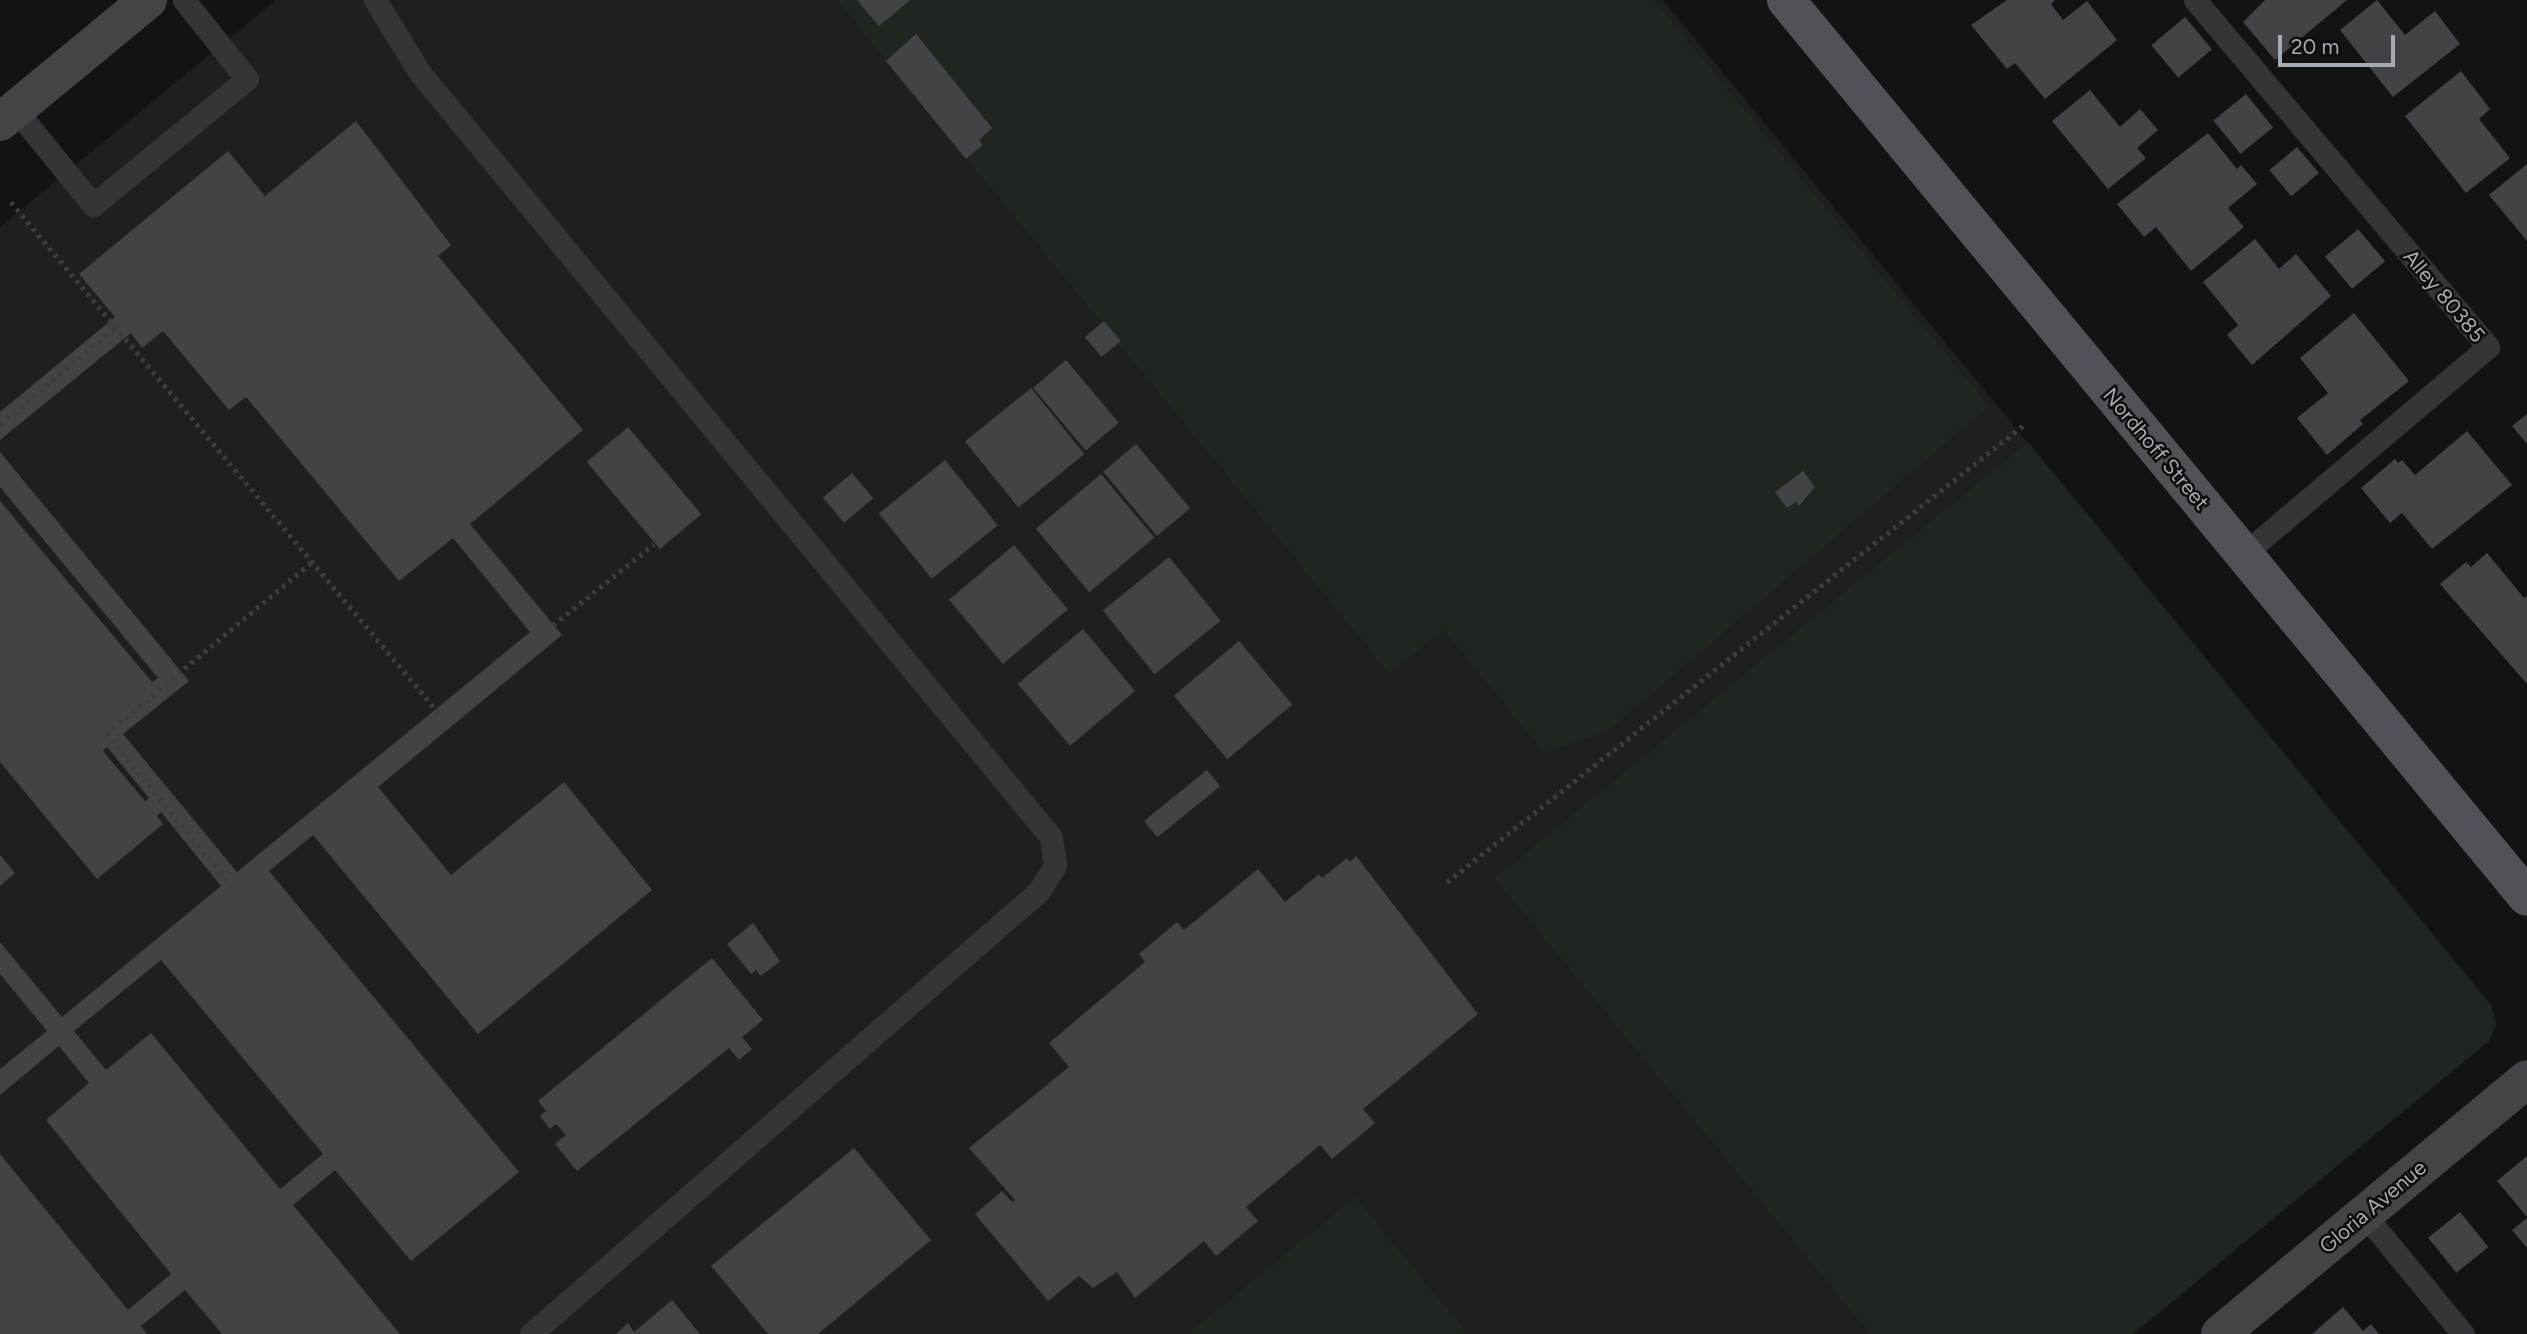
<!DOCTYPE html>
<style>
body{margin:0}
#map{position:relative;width:2527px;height:1334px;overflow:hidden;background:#131314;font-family:Figtree,sans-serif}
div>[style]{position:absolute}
.built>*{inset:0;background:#1f1f21}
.green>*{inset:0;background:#1f261f}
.building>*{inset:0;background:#424347;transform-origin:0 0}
.path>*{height:4.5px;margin-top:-2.25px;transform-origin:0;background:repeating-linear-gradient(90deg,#3a3c3f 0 3.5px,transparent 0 8.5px)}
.lane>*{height:23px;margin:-11.5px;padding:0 11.5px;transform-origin:11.5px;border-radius:11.5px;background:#343538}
.secondary>*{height:38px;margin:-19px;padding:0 19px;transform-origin:19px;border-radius:19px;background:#424448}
.primary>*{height:38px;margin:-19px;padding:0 19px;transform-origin:19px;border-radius:19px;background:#505257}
span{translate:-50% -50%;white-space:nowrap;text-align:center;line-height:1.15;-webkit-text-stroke:5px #0e0e0f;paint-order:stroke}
.street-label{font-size:21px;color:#a5abb3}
.scale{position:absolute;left:2278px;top:35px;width:117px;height:32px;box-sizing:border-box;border:4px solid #a5abb3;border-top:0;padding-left:9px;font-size:21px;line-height:24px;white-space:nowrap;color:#a5abb3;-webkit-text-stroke:5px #0e0e0f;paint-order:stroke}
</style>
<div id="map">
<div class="built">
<div style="clip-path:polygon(276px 0,1663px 0,2491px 1005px,2496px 1025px,2489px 1041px,2133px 1334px,0 1334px,0 227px)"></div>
</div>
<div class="green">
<div style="clip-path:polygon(837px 0,1654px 0,1989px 406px,1608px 731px,1544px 753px,1444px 630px,1389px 673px)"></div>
<div style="clip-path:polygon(2028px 442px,2491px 1005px,2496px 1025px,2489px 1041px,2133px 1334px,1870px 1334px,1495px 878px)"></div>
<div style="clip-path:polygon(1355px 1197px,1468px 1334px,1188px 1334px)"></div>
</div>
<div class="building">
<div style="clip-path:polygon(857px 0,910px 0,879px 26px)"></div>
<div style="clip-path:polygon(2007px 0,2055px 0,2051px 4px,2063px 20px,2087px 1px,2117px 40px,2045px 99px,2015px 63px,2007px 69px,1971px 25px)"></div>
<div style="clip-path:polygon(2265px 0,2347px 0,2275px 60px,2243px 22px)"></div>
<div style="clip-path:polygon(2377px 0,2405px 35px,2435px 11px,2460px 44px,2393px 97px,2340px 30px)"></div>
<div style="left:2185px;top:17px;width:42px;height:44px;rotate:50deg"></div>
<div style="clip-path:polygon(916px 34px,992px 128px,979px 140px,983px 145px,966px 159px,886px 61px)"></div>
<div style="clip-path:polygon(2461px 71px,2490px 109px,2479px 119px,2510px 158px,2466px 193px,2405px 116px)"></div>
<div style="clip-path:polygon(2090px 90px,2120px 127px,2140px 109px,2158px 130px,2137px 148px,2146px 158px,2108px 189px,2052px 121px)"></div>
<div style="left:2246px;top:94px;width:43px;height:42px;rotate:51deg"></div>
<div style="clip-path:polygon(evenodd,356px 121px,451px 245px,438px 256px,583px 430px,470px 524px,562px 635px,378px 787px,451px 875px,564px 782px,652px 890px,478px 1034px,313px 835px,269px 871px,519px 1172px,411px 1261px,335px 1170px,293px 1205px,400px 1334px,222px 1334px,185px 1290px,141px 1326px,147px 1334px,0 1334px,0 1154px,128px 1310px,171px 1274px,46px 1120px,89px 1083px,59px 1046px,0 1095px,0 1069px,47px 1031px,0 974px,0 942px,62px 1017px,221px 886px,161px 812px,157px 816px,163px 824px,97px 879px,0 762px,0 501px,152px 682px,158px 678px,0 487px,0 452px,189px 681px,123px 734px,237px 872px,530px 632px,453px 538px,399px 581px,246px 397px,229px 410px,163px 331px,142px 348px,131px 333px,0 440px,0 412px,115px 317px,79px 274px,228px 151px,265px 196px,356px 121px,107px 747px,149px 798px,145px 801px,103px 751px,107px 747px,356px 121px,161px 960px,323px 1154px,280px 1189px,151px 1033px,106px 1070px,74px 1031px,161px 960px)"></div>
<div style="clip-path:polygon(2208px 133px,2237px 169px,2241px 165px,2257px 184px,2228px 208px,2244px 227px,2191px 271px,2156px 227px,2144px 237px,2117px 204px)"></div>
<div style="left:2297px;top:147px;width:34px;height:36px;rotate:50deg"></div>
<div style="clip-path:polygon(2527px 164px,2527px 241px,2489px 195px)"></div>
<div style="left:2358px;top:229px;width:42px;height:43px;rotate:50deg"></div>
<div style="clip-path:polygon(2255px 239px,2279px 269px,2296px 254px,2331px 296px,2252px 365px,2227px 335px,2238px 325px,2203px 282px)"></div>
<div style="clip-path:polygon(2354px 313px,2409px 381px,2360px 420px,2363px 424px,2327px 455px,2297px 418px,2328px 393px,2300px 358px)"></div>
<div style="left:1104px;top:321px;width:26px;height:25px;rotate:50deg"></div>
<div style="left:1066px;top:360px;width:82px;height:43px;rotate:50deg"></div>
<div style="left:1031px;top:388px;width:85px;height:85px;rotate:51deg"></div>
<div style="clip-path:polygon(2527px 414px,2527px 444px,2512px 426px)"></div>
<div style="left:628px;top:427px;width:114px;height:54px;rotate:50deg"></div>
<div style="clip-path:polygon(2467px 431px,2512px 485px,2432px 549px,2402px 513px,2390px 523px,2361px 488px,2395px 459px,2398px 463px,2402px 460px,2415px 475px)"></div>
<div style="left:1136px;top:444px;width:84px;height:43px;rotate:50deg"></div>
<div style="left:945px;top:460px;width:84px;height:85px;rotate:51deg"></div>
<div style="clip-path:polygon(1803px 471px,1815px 487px,1799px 506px,1796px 502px,1787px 508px,1775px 492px)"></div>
<div style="left:852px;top:473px;width:33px;height:38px;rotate:50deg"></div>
<div style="left:1101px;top:474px;width:83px;height:85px;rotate:50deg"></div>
<div style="left:1014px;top:545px;width:84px;height:85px;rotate:50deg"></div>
<div style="clip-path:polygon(2487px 553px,2524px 598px,2527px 596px,2527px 684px,2440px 584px,2466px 562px,2471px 567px)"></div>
<div style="left:1169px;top:557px;width:82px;height:85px;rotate:51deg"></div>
<div style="left:1083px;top:629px;width:81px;height:85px;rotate:50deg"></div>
<div style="left:1239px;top:641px;width:83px;height:85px;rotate:50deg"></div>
<div style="left:1207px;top:770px;width:21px;height:81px;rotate:51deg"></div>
<div style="clip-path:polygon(0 855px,15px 873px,0 886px)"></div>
<div style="clip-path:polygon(1356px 856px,1478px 1014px,1363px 1109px,1375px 1123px,1332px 1159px,1320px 1145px,1246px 1207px,1258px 1221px,1216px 1256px,1204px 1241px,1135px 1298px,1117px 1272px,1093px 1288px,1079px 1276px,1048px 1301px,975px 1214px,1002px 1191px,1012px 1202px,1015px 1200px,969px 1148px,1069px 1067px,1049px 1043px,1145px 962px,1139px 954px,1177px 922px,1184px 930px,1258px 869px,1285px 902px,1319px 874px,1322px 878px,1347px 858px,1350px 862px)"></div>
<div style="clip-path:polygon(753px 923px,780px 961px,761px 976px,756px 970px,751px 974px,727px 944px)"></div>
<div style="clip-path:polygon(712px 958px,763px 1020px,742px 1037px,752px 1049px,739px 1060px,729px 1048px,577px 1171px,555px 1144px,566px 1135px,556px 1124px,550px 1129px,540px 1116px,546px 1111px,538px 1101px)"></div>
<div style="clip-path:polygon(854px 1148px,931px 1240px,818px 1334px,768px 1334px,711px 1266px)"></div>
<div style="clip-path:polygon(2527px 1156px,2527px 1217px,2497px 1181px)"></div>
<div style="left:2460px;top:1212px;width:45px;height:41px;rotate:51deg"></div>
<div style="clip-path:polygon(2527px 1218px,2527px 1248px,2512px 1230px)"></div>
<div style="clip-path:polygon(672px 1300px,700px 1334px,616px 1334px,628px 1323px,634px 1332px)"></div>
<div style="clip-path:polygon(2343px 1307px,2363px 1331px,2371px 1324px,2379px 1334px,2312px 1334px)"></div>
</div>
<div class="path">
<div style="left:11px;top:202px;width:672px;rotate:50.07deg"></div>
<div style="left:0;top:424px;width:148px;rotate:-39.8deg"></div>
<div style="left:553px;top:625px;width:129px;rotate:-38.7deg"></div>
<div style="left:1447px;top:882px;width:737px;rotate:-38.39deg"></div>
<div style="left:232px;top:887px;width:198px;rotate:-129.5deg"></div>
<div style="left:106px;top:734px;width:270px;rotate:-39.9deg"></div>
</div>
<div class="lane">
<div style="left:375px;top:0;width:86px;rotate:58.3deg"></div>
<div style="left:420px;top:73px;width:991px;rotate:50.45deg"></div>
<div style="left:1051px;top:837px;width:29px;rotate:82deg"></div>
<div style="left:1055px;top:866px;width:30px;rotate:123deg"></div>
<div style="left:1039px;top:891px;width:674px;rotate:138.91deg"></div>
<div style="left:2195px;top:0;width:454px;rotate:49.8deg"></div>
<div style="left:2488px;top:347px;width:320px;rotate:139.7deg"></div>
<div style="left:15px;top:109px;width:124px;rotate:50.9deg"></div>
<div style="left:93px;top:205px;width:199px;rotate:-39.3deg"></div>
<div style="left:247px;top:79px;width:101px;rotate:-128.6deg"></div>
<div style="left:2364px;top:1214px;width:156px;rotate:50.5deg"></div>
</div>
<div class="secondary">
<div style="left:0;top:122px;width:192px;rotate:-39.5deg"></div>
<div style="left:2220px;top:1334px;width:399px;rotate:-39.7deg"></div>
</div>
<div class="primary">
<div style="left:1786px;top:0;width:1163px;rotate:50.44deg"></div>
</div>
<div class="street-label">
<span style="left:2444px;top:296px;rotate:50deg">Alley 80385</span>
<span style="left:2156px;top:449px;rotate:50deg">Nordhoff Street</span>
<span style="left:2373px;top:1207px;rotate:-40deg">Gloria Avenue</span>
</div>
<div class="scale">20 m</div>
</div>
